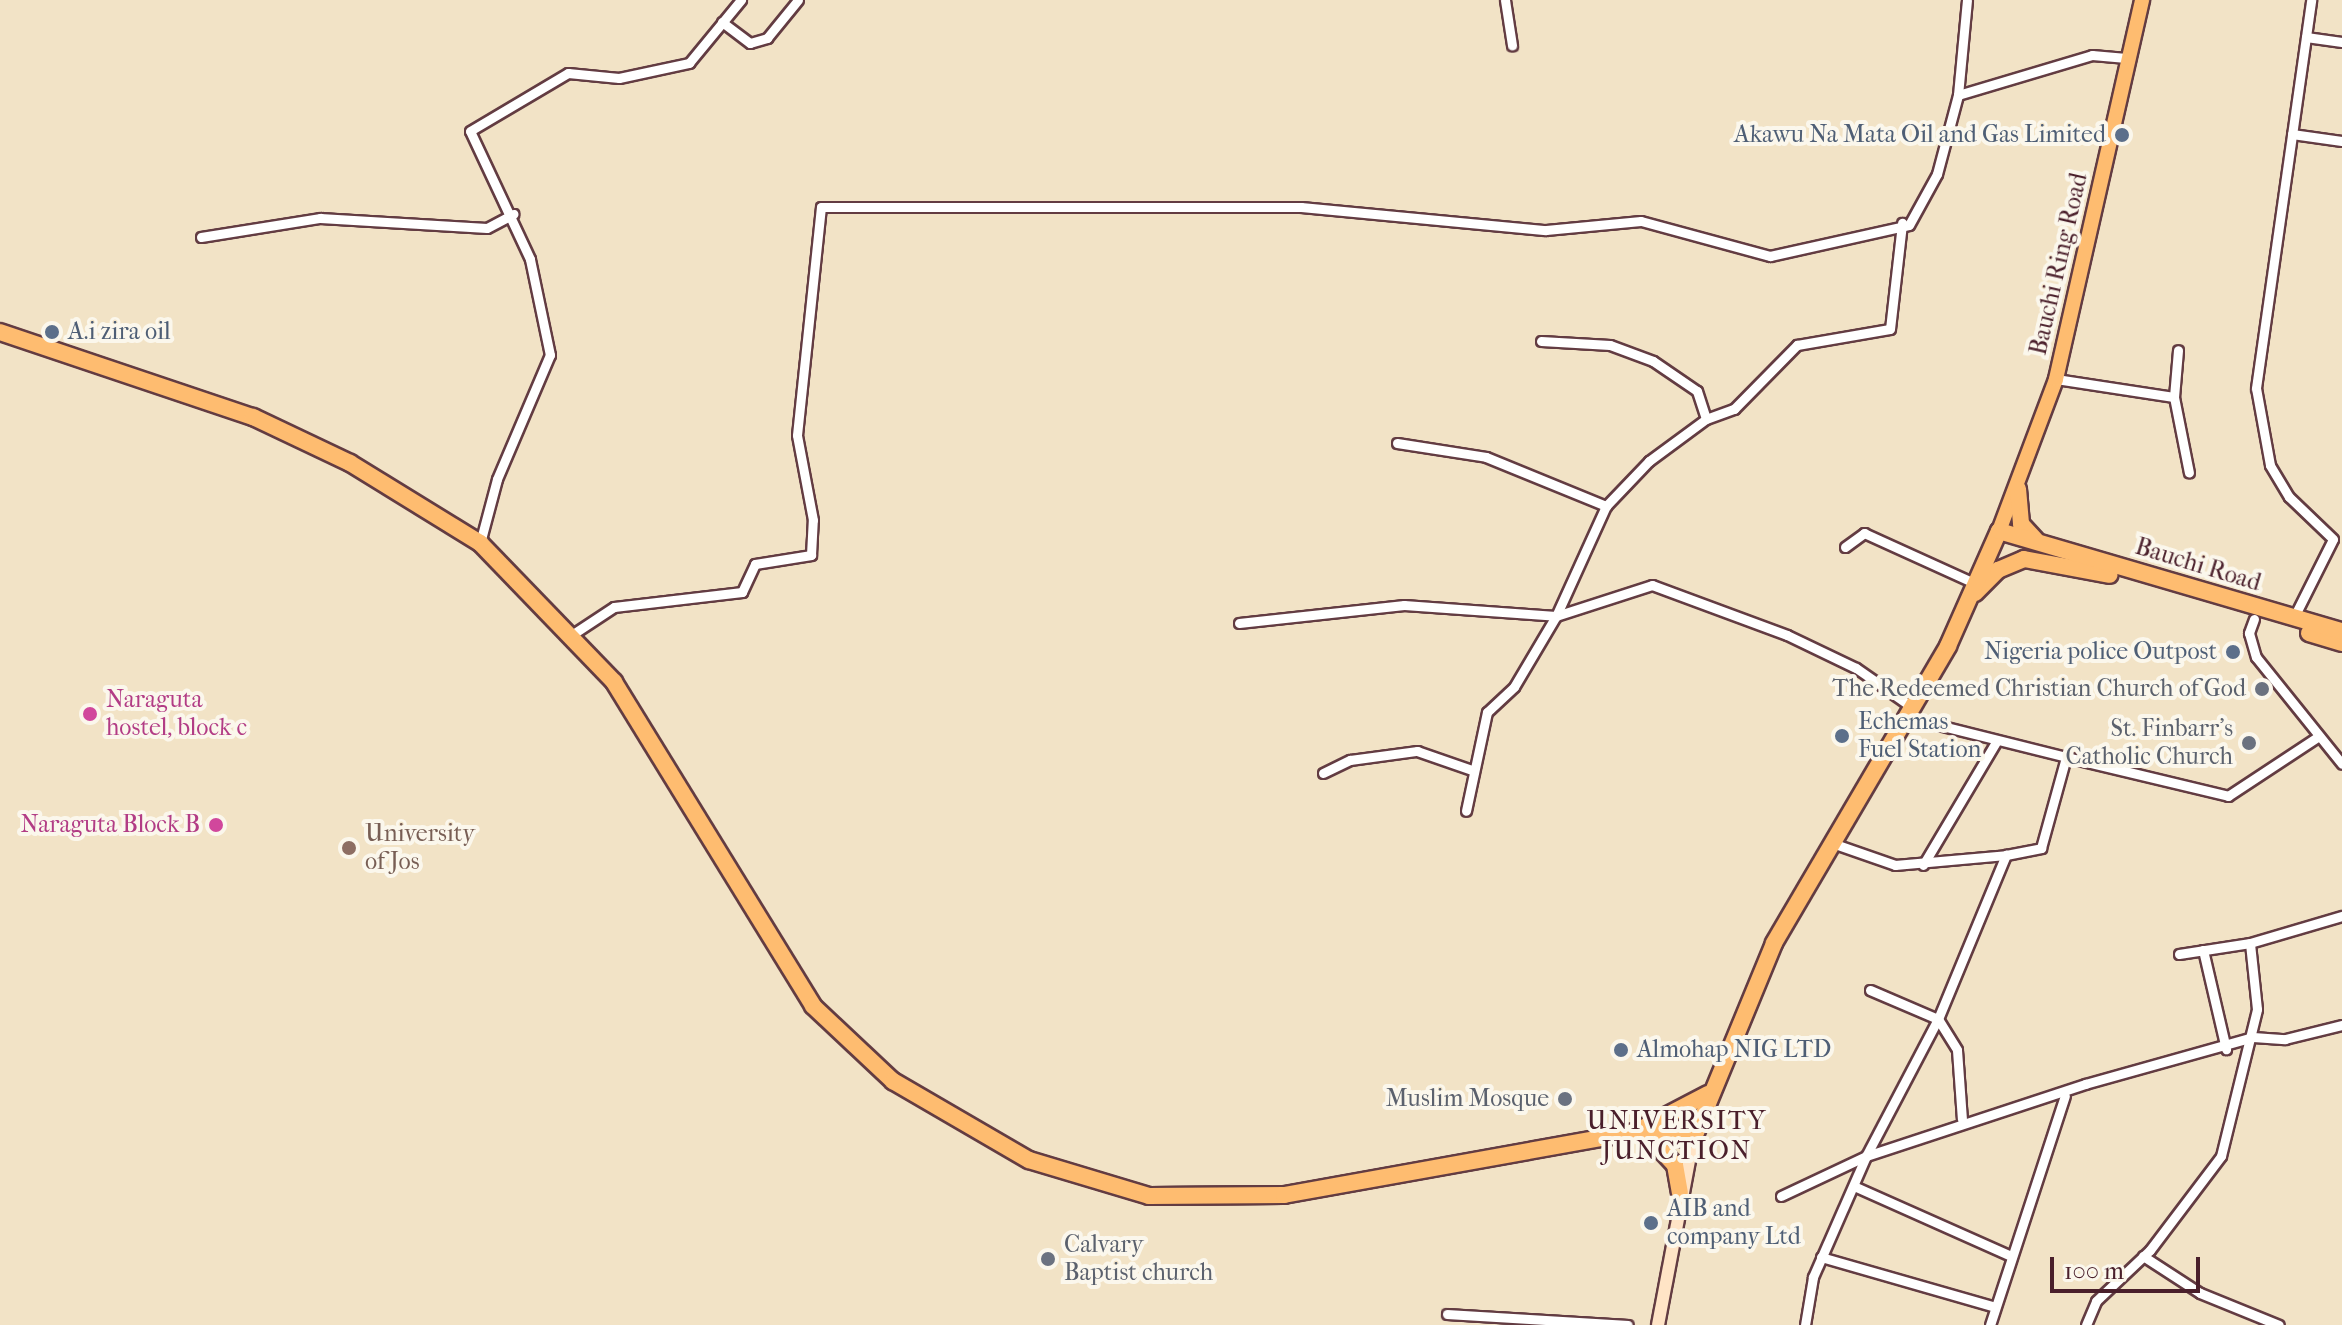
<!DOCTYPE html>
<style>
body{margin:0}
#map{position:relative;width:2342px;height:1325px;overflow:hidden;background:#f2e3c6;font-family:"IM FELL French Canon",serif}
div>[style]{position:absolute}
.roads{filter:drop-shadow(2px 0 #633c42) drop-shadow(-2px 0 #633c42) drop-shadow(0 2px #633c42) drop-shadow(0 -2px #633c42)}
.street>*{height:9px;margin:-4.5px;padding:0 4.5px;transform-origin:4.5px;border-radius:4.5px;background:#fff}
.secondary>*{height:12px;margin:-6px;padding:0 6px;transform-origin:6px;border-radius:6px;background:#ffe4c6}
.primary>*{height:14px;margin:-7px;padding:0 7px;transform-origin:7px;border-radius:7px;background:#febc70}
.highway>*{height:16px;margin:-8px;padding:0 8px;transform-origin:8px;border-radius:8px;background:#febc70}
.dots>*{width:22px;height:22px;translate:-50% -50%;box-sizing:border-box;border:4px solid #fbf7ec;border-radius:50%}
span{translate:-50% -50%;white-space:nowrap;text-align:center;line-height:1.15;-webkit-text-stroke:8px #fbf7ec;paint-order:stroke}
.service-label{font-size:24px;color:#4e5e75}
.right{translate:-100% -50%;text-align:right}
.left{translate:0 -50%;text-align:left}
.street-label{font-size:24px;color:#4a1f2b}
.worship-label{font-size:24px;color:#5b616d}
.hotel-label{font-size:24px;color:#b23c85}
.education-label{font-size:24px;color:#785e54}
.neighbourhood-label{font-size:26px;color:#4a1f2b;letter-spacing:2px}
.scale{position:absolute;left:2050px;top:1257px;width:150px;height:36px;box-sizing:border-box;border:4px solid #4a1f2b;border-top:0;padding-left:10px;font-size:24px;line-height:28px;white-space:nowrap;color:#4a1f2b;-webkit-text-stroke:6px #fbf7ec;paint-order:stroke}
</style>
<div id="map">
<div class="roads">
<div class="street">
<div style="left:1505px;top:0;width:46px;rotate:81.2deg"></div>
<div style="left:722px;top:22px;width:35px;rotate:37deg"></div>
<div style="left:750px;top:43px;width:18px;rotate:-16deg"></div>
<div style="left:767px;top:38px;width:49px;rotate:-50.8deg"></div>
<div style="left:2306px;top:37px;width:36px;rotate:8deg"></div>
<div style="left:1958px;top:95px;width:95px;rotate:-84.6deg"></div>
<div style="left:2292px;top:134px;width:50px;rotate:8deg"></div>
<div style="left:201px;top:237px;width:121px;rotate:-9.1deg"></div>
<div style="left:320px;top:218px;width:167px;rotate:3.4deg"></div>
<div style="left:487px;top:228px;width:30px;rotate:-28deg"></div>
<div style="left:1541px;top:341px;width:69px;rotate:3.3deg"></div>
<div style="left:1610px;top:345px;width:46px;rotate:20.4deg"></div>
<div style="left:1653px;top:361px;width:53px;rotate:34.3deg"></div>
<div style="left:1697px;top:391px;width:29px;rotate:72deg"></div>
<div style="left:1706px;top:419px;width:71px;rotate:143.6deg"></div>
<div style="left:1649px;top:461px;width:62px;rotate:133.7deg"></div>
<div style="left:2056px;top:379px;width:119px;rotate:8.7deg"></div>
<div style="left:2174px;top:397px;width:77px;rotate:78.8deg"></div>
<div style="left:2174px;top:397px;width:47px;rotate:-85.1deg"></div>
<div style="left:1706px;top:419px;width:30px;rotate:-20deg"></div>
<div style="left:1734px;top:409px;width:90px;rotate:-45.5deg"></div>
<div style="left:1797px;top:345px;width:94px;rotate:-9.8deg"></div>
<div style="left:1890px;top:329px;width:107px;rotate:-83.5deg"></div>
<div style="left:1397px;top:443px;width:90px;rotate:8.9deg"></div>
<div style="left:1486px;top:457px;width:130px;rotate:22.2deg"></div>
<div style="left:1606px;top:506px;width:121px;rotate:114.4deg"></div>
<div style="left:1556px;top:616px;width:101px;rotate:-17.9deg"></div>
<div style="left:1652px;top:585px;width:144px;rotate:20.3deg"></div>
<div style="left:1787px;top:635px;width:76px;rotate:25.6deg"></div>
<div style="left:1856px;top:668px;width:68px;rotate:34.9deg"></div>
<div style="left:480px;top:543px;width:66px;rotate:-75.1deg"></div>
<div style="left:497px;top:479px;width:135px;rotate:-66.9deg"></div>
<div style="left:550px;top:355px;width:98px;rotate:-101.8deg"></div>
<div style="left:530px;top:259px;width:141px;rotate:-115.1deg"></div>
<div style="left:470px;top:131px;width:114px;rotate:-30.6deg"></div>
<div style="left:568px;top:73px;width:51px;rotate:5.6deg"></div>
<div style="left:619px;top:78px;width:72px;rotate:-12.1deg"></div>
<div style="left:689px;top:63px;width:82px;rotate:-50.5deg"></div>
<div style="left:1845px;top:547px;width:24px;rotate:-36deg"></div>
<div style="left:1864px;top:533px;width:121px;rotate:24.4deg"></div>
<div style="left:2254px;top:619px;width:15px;rotate:110deg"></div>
<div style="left:2249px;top:633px;width:25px;rotate:74deg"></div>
<div style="left:2256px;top:657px;width:137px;rotate:51.2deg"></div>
<div style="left:2293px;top:619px;width:89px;rotate:-63.4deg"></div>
<div style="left:2333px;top:539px;width:61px;rotate:-136.3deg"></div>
<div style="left:2289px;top:497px;width:37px;rotate:-121deg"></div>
<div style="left:2270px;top:465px;width:78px;rotate:-100.3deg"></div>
<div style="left:2256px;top:388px;width:392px;rotate:-81.9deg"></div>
<div style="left:1239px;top:623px;width:166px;rotate:-6.2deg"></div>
<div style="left:1404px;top:605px;width:152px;rotate:4.1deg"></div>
<div style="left:1556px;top:616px;width:82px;rotate:120.6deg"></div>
<div style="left:1514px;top:687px;width:37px;rotate:137deg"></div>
<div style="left:1487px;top:712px;width:101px;rotate:102deg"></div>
<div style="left:573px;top:634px;width:49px;rotate:-33.4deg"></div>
<div style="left:614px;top:607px;width:129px;rotate:-6.7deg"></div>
<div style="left:742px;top:592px;width:31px;rotate:-65deg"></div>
<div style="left:755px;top:564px;width:57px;rotate:-9.1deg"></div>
<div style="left:811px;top:555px;width:35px;rotate:-87deg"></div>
<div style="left:813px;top:520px;width:86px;rotate:-100.7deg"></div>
<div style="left:797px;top:435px;width:229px;rotate:-84deg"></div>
<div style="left:821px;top:207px;width:480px"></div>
<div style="left:1301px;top:207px;width:246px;rotate:5.4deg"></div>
<div style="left:1546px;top:230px;width:95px;rotate:-5.4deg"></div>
<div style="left:1641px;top:221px;width:134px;rotate:15.2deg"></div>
<div style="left:1770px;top:256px;width:142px;rotate:-12.6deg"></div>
<div style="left:1909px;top:225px;width:58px;rotate:-61.2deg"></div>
<div style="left:1937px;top:174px;width:82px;rotate:-75.1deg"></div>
<div style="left:1958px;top:95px;width:140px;rotate:-16.6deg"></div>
<div style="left:2092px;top:55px;width:37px;rotate:5deg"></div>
<div style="left:1906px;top:717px;width:165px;rotate:14deg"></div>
<div style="left:1323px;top:773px;width:30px;rotate:-26deg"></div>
<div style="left:1350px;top:760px;width:68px;rotate:-7.7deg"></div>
<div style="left:1417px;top:751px;width:58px;rotate:19.1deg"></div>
<div style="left:1832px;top:843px;width:67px;rotate:19.2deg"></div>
<div style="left:1895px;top:865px;width:111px;rotate:-5.1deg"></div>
<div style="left:1923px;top:865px;width:143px;rotate:-59.3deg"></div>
<div style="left:2203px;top:950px;width:102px;rotate:76.9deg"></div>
<div style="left:2179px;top:954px;width:72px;rotate:-8.8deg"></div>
<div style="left:1870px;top:990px;width:74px;rotate:23.1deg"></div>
<div style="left:1938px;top:1019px;width:36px;rotate:58deg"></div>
<div style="left:1957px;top:1050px;width:69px;rotate:85.9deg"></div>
<div style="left:1856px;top:1187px;width:170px;rotate:24deg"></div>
<div style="left:1781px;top:1196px;width:94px;rotate:-25.2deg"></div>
<div style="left:1866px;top:1156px;width:155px;rotate:-62.3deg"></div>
<div style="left:1938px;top:1019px;width:178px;rotate:-67.5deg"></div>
<div style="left:2006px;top:855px;width:36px;rotate:-11deg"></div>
<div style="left:2041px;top:848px;width:94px;rotate:-74.6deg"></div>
<div style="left:2066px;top:757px;width:167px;rotate:13.5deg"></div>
<div style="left:2228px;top:796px;width:109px;rotate:-33.4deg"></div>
<div style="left:2143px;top:1256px;width:68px;rotate:33deg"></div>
<div style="left:2200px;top:1293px;width:85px;rotate:22.1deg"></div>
<div style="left:1821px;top:1257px;width:181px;rotate:16deg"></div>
<div style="left:1447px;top:1314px;width:181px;rotate:3.5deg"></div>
<div style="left:1805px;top:1325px;width:49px;rotate:-80.5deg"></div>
<div style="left:1813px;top:1277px;width:132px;rotate:-66.3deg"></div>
<div style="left:1866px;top:1156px;width:231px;rotate:-18.2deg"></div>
<div style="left:2085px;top:1084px;width:174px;rotate:-15.6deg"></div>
<div style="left:2253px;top:1037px;width:32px;rotate:4deg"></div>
<div style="left:2285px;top:1039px;width:59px;rotate:-13.8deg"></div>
<div style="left:1990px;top:1325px;width:241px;rotate:-71.9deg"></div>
<div style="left:2086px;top:1325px;width:26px;rotate:-67deg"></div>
<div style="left:2096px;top:1301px;width:74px;rotate:-43.4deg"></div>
<div style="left:2150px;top:1250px;width:118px;rotate:-52.9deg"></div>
<div style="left:2221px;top:1156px;width:151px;rotate:-76.2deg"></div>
<div style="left:2257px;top:1009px;width:66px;rotate:-96.1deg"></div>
<div style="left:2250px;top:943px;width:96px;rotate:-16.4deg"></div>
</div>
<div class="secondary">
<div style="left:1658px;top:1325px;width:188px;rotate:-79.3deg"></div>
</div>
<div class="primary">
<div style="left:1999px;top:531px;width:162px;rotate:-69.4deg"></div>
<div style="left:2056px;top:379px;width:389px;rotate:-77.2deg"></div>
</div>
<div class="highway">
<div style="left:0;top:332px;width:267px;rotate:18.6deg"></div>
<div style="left:253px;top:417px;width:107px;rotate:25.4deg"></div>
<div style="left:350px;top:463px;width:153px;rotate:31.6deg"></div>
<div style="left:480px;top:543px;width:193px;rotate:46deg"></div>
<div style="left:614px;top:682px;width:380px;rotate:58.4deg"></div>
<div style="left:813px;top:1006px;width:110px;rotate:43.2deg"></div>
<div style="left:893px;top:1081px;width:157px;rotate:30.2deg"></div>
<div style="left:1029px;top:1160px;width:125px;rotate:16.7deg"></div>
<div style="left:1149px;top:1196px;width:135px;rotate:-0.4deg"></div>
<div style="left:1284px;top:1195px;width:357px;rotate:-10.2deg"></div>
<div style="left:1635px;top:1132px;width:82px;rotate:-27.5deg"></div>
<div style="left:2018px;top:489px;width:35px;rotate:85deg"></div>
<div style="left:2021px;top:524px;width:22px;rotate:47deg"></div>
<div style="left:1975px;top:593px;width:33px;rotate:-45deg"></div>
<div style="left:1998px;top:570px;width:28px;rotate:-23deg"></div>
<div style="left:2024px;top:559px;width:87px;rotate:10.5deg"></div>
<div style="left:2309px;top:633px;width:34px;rotate:17deg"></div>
<div style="left:1640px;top:1133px;width:53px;rotate:7.5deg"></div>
<div style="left:1693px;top:1140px;width:213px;rotate:-67.6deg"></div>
<div style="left:1774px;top:943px;width:344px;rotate:-59.6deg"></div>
<div style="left:1948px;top:646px;width:126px;rotate:-66.1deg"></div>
<div style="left:1999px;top:531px;width:357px;rotate:16.3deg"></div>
<div style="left:1647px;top:1135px;width:41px;rotate:47deg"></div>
<div style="left:1675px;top:1165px;width:28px;rotate:80deg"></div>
</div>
</div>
<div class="dots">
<div style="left:2122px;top:135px;background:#5c6f8a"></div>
<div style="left:52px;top:332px;background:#5c6f8a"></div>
<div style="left:2233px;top:652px;background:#5c6f8a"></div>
<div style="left:2262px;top:689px;background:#6b7280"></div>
<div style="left:90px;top:714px;background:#d1479c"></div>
<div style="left:1842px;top:736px;background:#5c6f8a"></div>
<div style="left:2249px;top:743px;background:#6b7280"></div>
<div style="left:216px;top:825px;background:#d1479c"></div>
<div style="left:349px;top:848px;background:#8d6e63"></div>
<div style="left:1621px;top:1050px;background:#5c6f8a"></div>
<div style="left:1565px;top:1099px;background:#6b7280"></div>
<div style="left:1651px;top:1223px;background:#5c6f8a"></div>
<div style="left:1048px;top:1259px;background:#6b7280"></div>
</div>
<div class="service-label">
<span class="right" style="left:2106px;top:135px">Akawu Na Mata Oil and Gas Limited</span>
<span class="left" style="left:68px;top:332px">A.i zira oil</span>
<span class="right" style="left:2217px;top:652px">Nigeria police Outpost</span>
<span class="left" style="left:1858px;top:736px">Echemas<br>Fuel Station</span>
<span class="left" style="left:1637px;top:1050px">Almohap NIG LTD</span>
<span class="left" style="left:1667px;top:1223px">AIB and<br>company Ltd</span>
</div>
<div class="street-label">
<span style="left:2059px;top:264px;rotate:-77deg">Bauchi Ring Road</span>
<span style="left:2198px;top:565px;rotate:17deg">Bauchi Road</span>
</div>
<div class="worship-label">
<span class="right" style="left:2246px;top:689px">The Redeemed Christian Church of God</span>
<span class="right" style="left:2233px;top:743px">St. Finbarr's<br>Catholic Church</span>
<span class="right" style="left:1549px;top:1099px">Muslim Mosque</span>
<span class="left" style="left:1064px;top:1259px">Calvary<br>Baptist church</span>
</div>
<div class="hotel-label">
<span class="left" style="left:106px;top:714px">Naraguta<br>hostel, block c</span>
<span class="right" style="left:200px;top:825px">Naraguta Block B</span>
</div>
<div class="education-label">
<span class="left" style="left:365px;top:848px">University<br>of Jos</span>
</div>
<div class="neighbourhood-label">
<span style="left:1677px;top:1136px">UNIVERSITY<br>JUNCTION</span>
</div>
<div class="scale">100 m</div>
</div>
